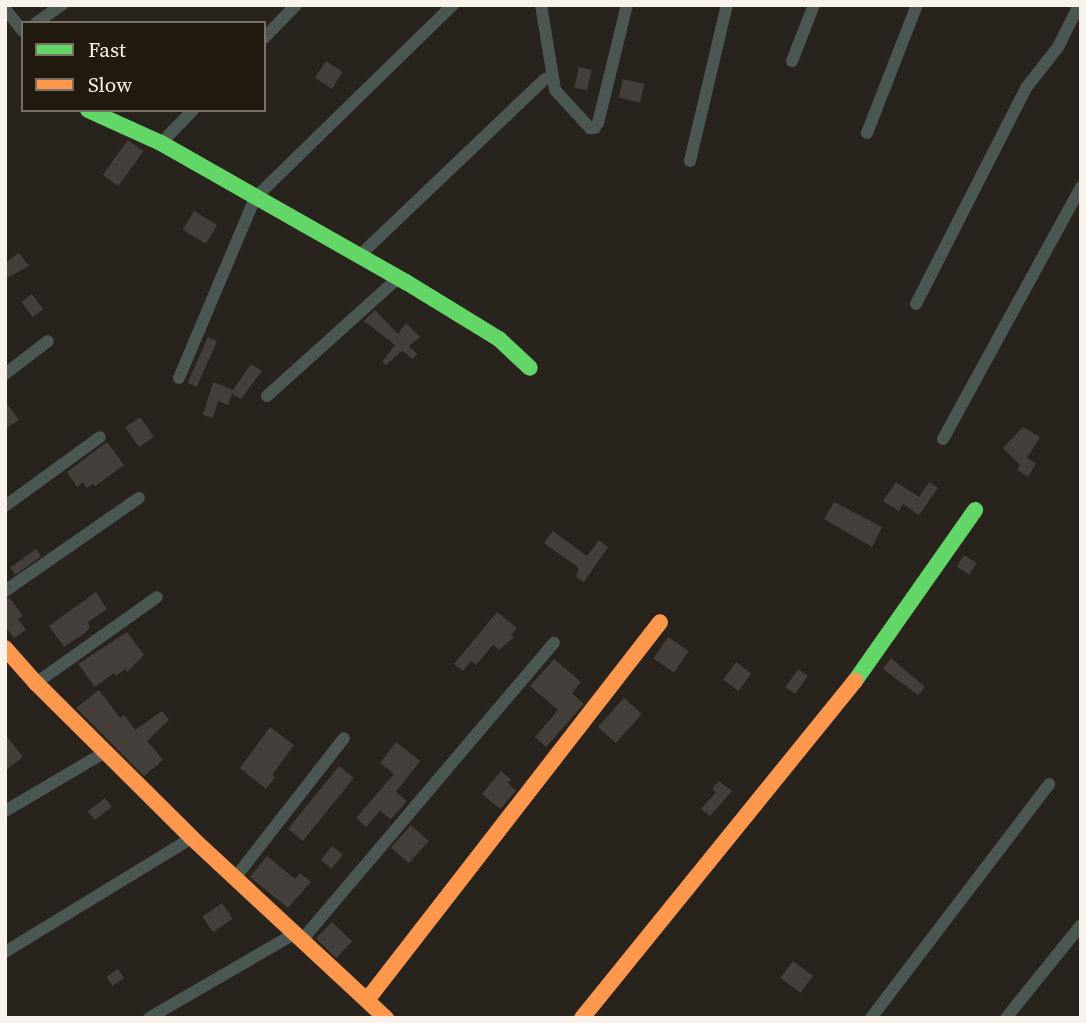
<!DOCTYPE html>
<style>
body{margin:0}
#map{position:relative;width:1086px;height:1023px;overflow:hidden;background:#28231d;font-family:"Source Serif 4",serif}
div>[style]{position:absolute}
.building>*{inset:0;background:#443f3a;transform-origin:0 0}
.street>*{height:12px;margin:-6px;padding:0 6px;transform-origin:6px;border-radius:6px;background:#4a5752}
.fast>*{height:16px;margin:-8px;padding:0 8px;transform-origin:8px;border-radius:8px;background:#63d668}
.slow>*{height:16px;margin:-8px;padding:0 8px;transform-origin:8px;border-radius:8px;background:#ff974d}
span{translate:-50% -50%;white-space:nowrap;text-align:center;line-height:1.15;-webkit-text-stroke:5px #231a0f;paint-order:stroke}
.frame{position:absolute;inset:0;border:7px solid #f9f2eb;pointer-events:none}
.legend{position:absolute;left:21px;top:21px;width:245px;height:91px;box-sizing:border-box;background:#231a0f;border:2px solid #797067;margin:0;padding:9px 12px;list-style:none;font-size:21px;color:#f9f2eb}
.legend li{display:flex;align-items:center;gap:14px;height:35px}
.legend b{width:35px;border:2px solid #797067}
</style>
<div id="map">
<div class="building">
<div style="left:326px;top:61px;width:20px;height:20px;rotate:33deg"></div>
<div style="left:579px;top:67px;width:13px;height:21px;rotate:13deg"></div>
<div style="left:623px;top:79px;width:22px;height:19px;rotate:13deg"></div>
<div style="left:128px;top:140px;width:19px;height:43px;rotate:36deg"></div>
<div style="left:194px;top:211px;width:27px;height:22px;rotate:31deg"></div>
<div style="clip-path:polygon(19px 253px,29px 266px,5px 279px,5px 263px)"></div>
<div style="left:32px;top:294px;width:19px;height:13px;rotate:54deg"></div>
<div style="clip-path:polygon(375px 310px,398px 334px,406px 323px,420px 337px,409px 346px,417px 354px,413px 359px,402px 351px,386px 365px,382px 362px,395px 345px,364px 321px)"></div>
<div style="left:208px;top:337px;width:10px;height:50px;rotate:24deg"></div>
<div style="clip-path:polygon(251px 364px,262px 371px,241px 399px,232px 394px,228px 405px,218px 401px,213px 418px,203px 415px,213px 382px,233px 390px)"></div>
<div style="clip-path:polygon(5px 401px,19px 420px,5px 429px)"></div>
<div style="left:140px;top:417px;width:24px;height:18px;rotate:55deg"></div>
<div style="clip-path:polygon(1023px 427px,1040px 437px,1027px 458px,1036px 463px,1028px 477px,1017px 470px,1020px 465px,1003px 448px)"></div>
<div style="clip-path:polygon(107px 442px,124px 465px,95px 486px,93px 484px,87px 488px,83px 482px,77px 487px,67px 472px)"></div>
<div style="clip-path:polygon(896px 482px,919px 497px,929px 482px,938px 488px,919px 515px,903px 504px,899px 511px,883px 501px)"></div>
<div style="clip-path:polygon(834px 502px,882px 527px,872px 547px,824px 519px)"></div>
<div style="clip-path:polygon(553px 531px,587px 556px,599px 540px,608px 547px,584px 582px,576px 577px,579px 568px,544px 543px)"></div>
<div style="left:36px;top:549px;width:9px;height:32px;rotate:54deg"></div>
<div style="left:964px;top:555px;width:15px;height:14px;rotate:32deg"></div>
<div style="clip-path:polygon(96px 592px,107px 609px,88px 622px,90px 627px,86px 632px,64px 647px,49px 626px)"></div>
<div style="clip-path:polygon(10px 598px,23px 616px,18px 619px,26px 630px,14px 638px,5px 626px,5px 600px)"></div>
<div style="clip-path:polygon(497px 612px,517px 628px,511px 635px,514px 637px,499px 650px,493px 645px,476px 665px,471px 661px,463px 671px,454px 664px)"></div>
<div style="clip-path:polygon(127px 632px,144px 655px,127px 672px,125px 669px,116px 676px,114px 673px,95px 687px,78px 664px)"></div>
<div style="left:668px;top:637px;width:25px;height:26px;rotate:34deg"></div>
<div style="clip-path:polygon(891px 658px,925px 687px,918px 695px,883px 669px)"></div>
<div style="clip-path:polygon(554px 659px,581px 682px,572px 693px,584px 704px,546px 747px,535px 737px,558px 710px,530px 686px)"></div>
<div style="left:736px;top:662px;width:19px;height:22px;rotate:36deg"></div>
<div style="left:798px;top:669px;width:12px;height:22px;rotate:35deg"></div>
<div style="clip-path:polygon(99px 690px,120px 718px,124px 715px,135px 730px,162px 711px,169px 720px,147px 741px,163px 760px,144px 776px,76px 708px)"></div>
<div style="left:624px;top:698px;width:24px;height:39px;rotate:42deg"></div>
<div style="clip-path:polygon(270px 727px,294px 745px,272px 775px,275px 777px,266px 789px,240px 768px)"></div>
<div style="clip-path:polygon(5px 734px,23px 757px,5px 771px)"></div>
<div style="clip-path:polygon(396px 742px,420px 761px,396px 792px,407px 801px,391px 819px,380px 811px,366px 827px,356px 818px,394px 774px,380px 763px)"></div>
<div style="left:339px;top:766px;width:19px;height:81px;rotate:39deg"></div>
<div style="clip-path:polygon(501px 771px,511px 780px,508px 783px,516px 791px,500px 809px,482px 794px)"></div>
<div style="clip-path:polygon(719px 781px,732px 791px,710px 816px,701px 809px,716px 792px,712px 789px)"></div>
<div style="left:105px;top:798px;width:11px;height:22px;rotate:52deg"></div>
<div style="left:411px;top:825px;width:24px;height:30px;rotate:42deg"></div>
<div style="left:332px;top:846px;width:14px;height:18px;rotate:39deg"></div>
<div style="clip-path:polygon(267px 856px,295px 879px,300px 873px,311px 882px,288px 908px,250px 877px)"></div>
<div style="left:222px;top:903px;width:19px;height:24px;rotate:55deg"></div>
<div style="left:332px;top:922px;width:28px;height:23px;rotate:44deg"></div>
<div style="left:793px;top:961px;width:25px;height:21px;rotate:37deg"></div>
<div style="left:118px;top:969px;width:11px;height:14px;rotate:56deg"></div>
</div>
<div class="street">
<div style="left:541px;top:5px;width:86px;rotate:80.6deg"></div>
<div style="left:555px;top:90px;width:52px;rotate:47.4deg"></div>
<div style="left:590px;top:128px;width:5px"></div>
<div style="left:5px;top:9px;width:28px;rotate:51deg"></div>
<div style="left:36px;top:23px;width:32px;rotate:-35deg"></div>
<div style="left:264px;top:38px;width:46px;rotate:-45.9deg"></div>
<div style="left:792px;top:61px;width:60px;rotate:-68.6deg"></div>
<div style="left:598px;top:123px;width:122px;rotate:-76.2deg"></div>
<div style="left:867px;top:133px;width:137px;rotate:-68.7deg"></div>
<div style="left:161px;top:143px;width:46px;rotate:-45.9deg"></div>
<div style="left:690px;top:161px;width:160px;rotate:-76.7deg"></div>
<div style="left:359px;top:256px;width:257px;rotate:-43.6deg"></div>
<div style="left:916px;top:304px;width:242px;rotate:-63deg"></div>
<div style="left:1026px;top:88px;width:52px;rotate:-52deg"></div>
<div style="left:1058px;top:47px;width:47px;rotate:-63.4deg"></div>
<div style="left:5px;top:374px;width:54px;rotate:-37.5deg"></div>
<div style="left:179px;top:378px;width:195px;rotate:-67.1deg"></div>
<div style="left:255px;top:198px;width:277px;rotate:-44.3deg"></div>
<div style="left:267px;top:396px;width:176px;rotate:-42deg"></div>
<div style="left:943px;top:439px;width:287px;rotate:-61.3deg"></div>
<div style="left:5px;top:506px;width:117px;rotate:-36deg"></div>
<div style="left:5px;top:591px;width:163px;rotate:-34.8deg"></div>
<div style="left:36px;top:683px;width:148px;rotate:-35.4deg"></div>
<div style="left:5px;top:811px;width:116px;rotate:-30.5deg"></div>
<div style="left:235px;top:878px;width:177px;rotate:-52.1deg"></div>
<div style="left:301px;top:941px;width:391px;rotate:-49.7deg"></div>
<div style="left:5px;top:952px;width:219px;rotate:-31.4deg"></div>
<div style="left:149px;top:1018px;width:168px;rotate:-30.1deg"></div>
<div style="left:871px;top:1018px;width:294px;rotate:-52.7deg"></div>
<div style="left:1006px;top:1018px;width:119px;rotate:-51.1deg"></div>
</div>
<div class="fast">
<div style="left:88px;top:110px;width:80px;rotate:24.3deg"></div>
<div style="left:161px;top:143px;width:282px;rotate:29.6deg"></div>
<div style="left:406px;top:282px;width:109px;rotate:31.5deg"></div>
<div style="left:499px;top:339px;width:42px;rotate:43.1deg"></div>
<div style="left:855px;top:681px;width:209px;rotate:-54.9deg"></div>
</div>
<div class="slow">
<div style="left:5px;top:648px;width:47px;rotate:48.5deg"></div>
<div style="left:36px;top:683px;width:220px;rotate:44.8deg"></div>
<div style="left:192px;top:838px;width:265px;rotate:42.9deg"></div>
<div style="left:367px;top:1000px;width:478px;rotate:-52.2deg"></div>
<div style="left:582px;top:1018px;width:434px;rotate:-51deg"></div>
</div>
<div class="frame"></div>
<ul class="legend">
<li><b style="height:9px;background:#63d668"></b>Fast</li>
<li><b style="height:9px;background:#ff974d"></b>Slow</li>
</ul>
</div>
